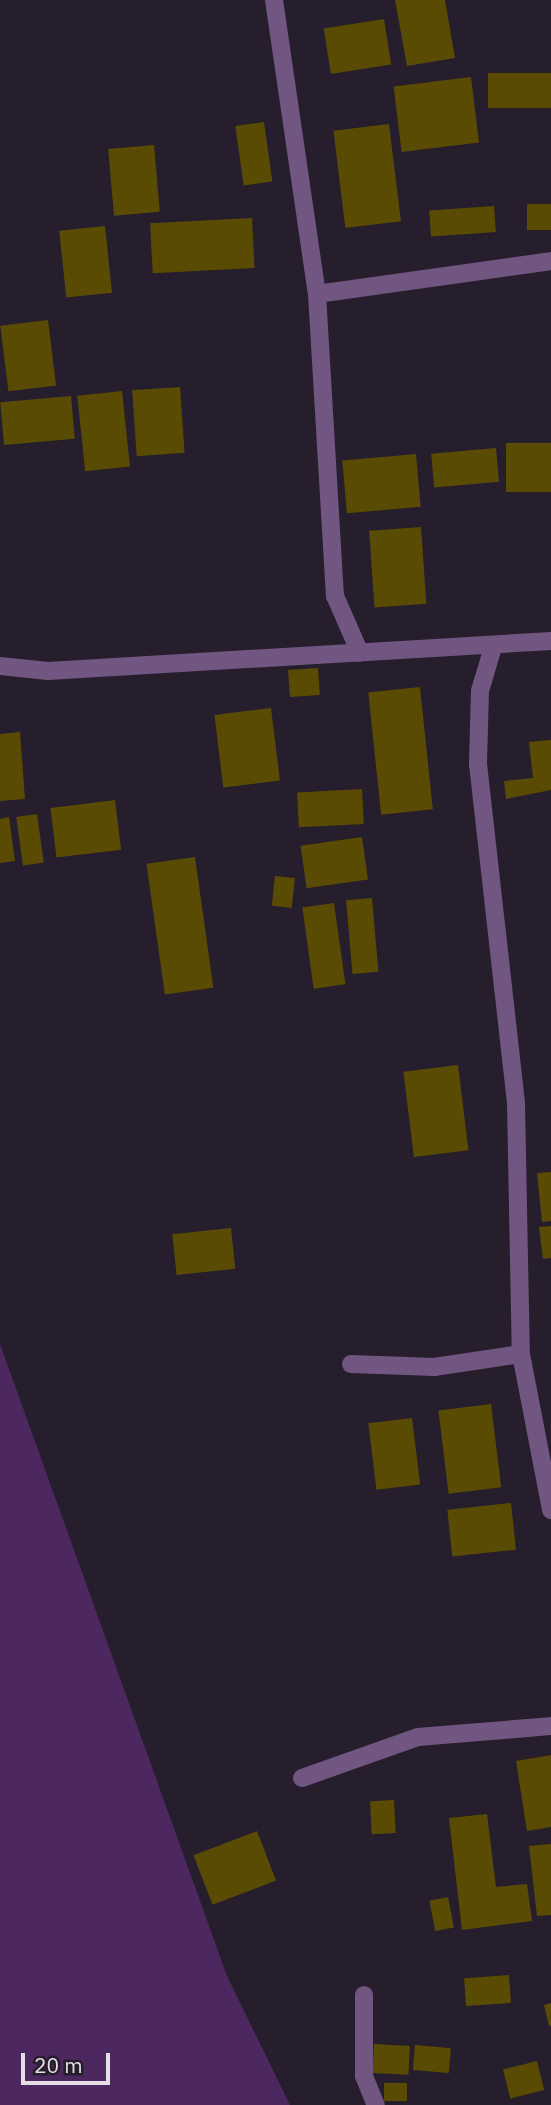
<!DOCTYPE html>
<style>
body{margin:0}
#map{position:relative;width:551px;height:2105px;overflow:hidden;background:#261e2c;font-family:"IBM Plex Sans",sans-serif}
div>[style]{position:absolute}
.green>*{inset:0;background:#4c2760}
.building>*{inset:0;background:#5a4b03;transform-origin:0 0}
.minor>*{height:18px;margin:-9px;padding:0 9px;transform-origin:9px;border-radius:9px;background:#715681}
span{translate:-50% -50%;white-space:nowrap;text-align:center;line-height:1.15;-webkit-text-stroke:6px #261e2c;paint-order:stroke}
.scale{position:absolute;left:21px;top:2053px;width:89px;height:32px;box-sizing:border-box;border:4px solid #e4dee8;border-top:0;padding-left:9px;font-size:21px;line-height:24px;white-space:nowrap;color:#e4dee8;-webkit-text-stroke:5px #261e2c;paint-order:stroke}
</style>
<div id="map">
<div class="green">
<div style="clip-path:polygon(0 1344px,227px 1976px,290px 2105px,0 2105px)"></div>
</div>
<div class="building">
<div style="clip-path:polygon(395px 0,445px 0,455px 58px,407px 66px)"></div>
<div style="left:384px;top:19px;width:46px;height:61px;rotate:81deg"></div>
<div style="left:551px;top:73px;width:35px;height:63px;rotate:90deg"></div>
<div style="left:471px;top:77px;width:66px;height:78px;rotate:83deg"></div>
<div style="left:264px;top:122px;width:60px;height:29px;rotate:82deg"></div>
<div style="left:389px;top:124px;width:98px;height:56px;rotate:83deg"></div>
<div style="left:154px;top:145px;width:67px;height:46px;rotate:85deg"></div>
<div style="left:527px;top:204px;width:24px;height:26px"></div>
<div style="left:494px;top:206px;width:26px;height:65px;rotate:86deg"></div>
<div style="left:252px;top:218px;width:50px;height:102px;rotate:87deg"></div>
<div style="left:105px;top:226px;width:67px;height:46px;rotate:84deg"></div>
<div style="left:48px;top:320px;width:66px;height:48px;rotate:83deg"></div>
<div style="left:180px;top:387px;width:66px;height:48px;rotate:86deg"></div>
<div style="left:122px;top:391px;width:76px;height:45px;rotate:84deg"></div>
<div style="left:71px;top:396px;width:43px;height:71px;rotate:85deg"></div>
<div style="left:551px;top:443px;width:49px;height:45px;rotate:90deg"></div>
<div style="left:496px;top:448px;width:34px;height:65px;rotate:85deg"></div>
<div style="left:416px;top:454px;width:53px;height:74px;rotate:85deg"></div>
<div style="left:421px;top:527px;width:77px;height:52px;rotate:86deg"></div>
<div style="left:318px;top:668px;width:27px;height:30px;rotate:86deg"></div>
<div style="left:420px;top:687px;width:123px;height:52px;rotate:84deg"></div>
<div style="left:271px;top:708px;width:73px;height:57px;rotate:83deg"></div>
<div style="clip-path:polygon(20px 732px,25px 799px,0 801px,0 734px)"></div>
<div style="clip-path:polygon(551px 740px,551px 790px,506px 799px,504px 781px,533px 778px,529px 742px)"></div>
<div style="left:362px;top:789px;width:35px;height:65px;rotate:87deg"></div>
<div style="left:115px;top:800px;width:50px;height:65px;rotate:83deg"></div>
<div style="left:37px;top:814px;width:49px;height:21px;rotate:82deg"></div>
<div style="clip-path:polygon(9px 817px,15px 861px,0 863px,0 819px)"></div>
<div style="left:362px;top:837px;width:43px;height:62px;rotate:82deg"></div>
<div style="left:195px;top:857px;width:132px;height:49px;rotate:82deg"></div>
<div style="left:275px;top:876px;width:20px;height:30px;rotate:6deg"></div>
<div style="left:372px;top:898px;width:74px;height:26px;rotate:85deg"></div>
<div style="left:334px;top:903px;width:82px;height:32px;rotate:82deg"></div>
<div style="left:458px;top:1065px;width:86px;height:55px;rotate:83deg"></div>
<div style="clip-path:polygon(551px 1172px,551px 1221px,542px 1222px,537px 1173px)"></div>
<div style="clip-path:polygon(551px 1226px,551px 1258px,543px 1259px,539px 1227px)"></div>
<div style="left:231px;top:1228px;width:41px;height:59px;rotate:84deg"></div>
<div style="left:491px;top:1404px;width:84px;height:53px;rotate:83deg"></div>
<div style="left:412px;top:1418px;width:67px;height:44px;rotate:83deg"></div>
<div style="left:511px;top:1503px;width:47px;height:64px;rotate:84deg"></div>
<div style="clip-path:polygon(551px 1755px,551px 1827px,527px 1831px,516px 1761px)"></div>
<div style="left:394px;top:1800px;width:33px;height:24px;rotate:87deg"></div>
<div style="clip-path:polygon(487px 1814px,496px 1887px,527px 1884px,532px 1921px,462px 1930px,449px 1818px)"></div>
<div style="left:257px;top:1831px;width:53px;height:68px;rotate:69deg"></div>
<div style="clip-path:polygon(551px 1844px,551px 1915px,537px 1916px,529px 1846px)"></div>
<div style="left:448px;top:1897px;width:31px;height:19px;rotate:79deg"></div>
<div style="left:509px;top:1975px;width:28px;height:45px;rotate:86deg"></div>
<div style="clip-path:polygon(551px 2003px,551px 2026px,549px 2026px,544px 2005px)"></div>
<div style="left:374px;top:2044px;width:36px;height:29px;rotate:3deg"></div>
<div style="left:415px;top:2045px;width:36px;height:25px;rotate:5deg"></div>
<div style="left:537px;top:2061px;width:30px;height:35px;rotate:76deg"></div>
<div style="left:384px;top:2083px;width:23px;height:18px"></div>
</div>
<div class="minor">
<div style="left:274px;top:0;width:297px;rotate:81.7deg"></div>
<div style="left:317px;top:294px;width:303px;rotate:86.6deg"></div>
<div style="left:335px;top:596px;width:62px;rotate:66.3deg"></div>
<div style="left:317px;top:294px;width:236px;rotate:-8deg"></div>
<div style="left:493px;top:647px;width:46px;rotate:106.5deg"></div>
<div style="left:480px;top:691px;width:73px;rotate:91.6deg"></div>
<div style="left:478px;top:764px;width:341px;rotate:83.6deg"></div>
<div style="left:516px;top:1103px;width:251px;rotate:88.9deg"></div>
<div style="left:521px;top:1354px;width:159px;rotate:79.1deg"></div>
<div style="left:0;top:666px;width:48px;rotate:5.9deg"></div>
<div style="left:48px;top:671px;width:504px;rotate:-3.41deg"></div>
<div style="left:351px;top:1364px;width:83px;rotate:2.1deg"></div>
<div style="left:434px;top:1367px;width:88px;rotate:-8.5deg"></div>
<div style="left:302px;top:1778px;width:123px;rotate:-19.5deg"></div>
<div style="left:418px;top:1737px;width:133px;rotate:-4.7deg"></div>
<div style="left:364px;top:1995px;width:81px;rotate:90deg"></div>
<div style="left:364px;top:2076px;width:31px;rotate:68deg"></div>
</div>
<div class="scale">20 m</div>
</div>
